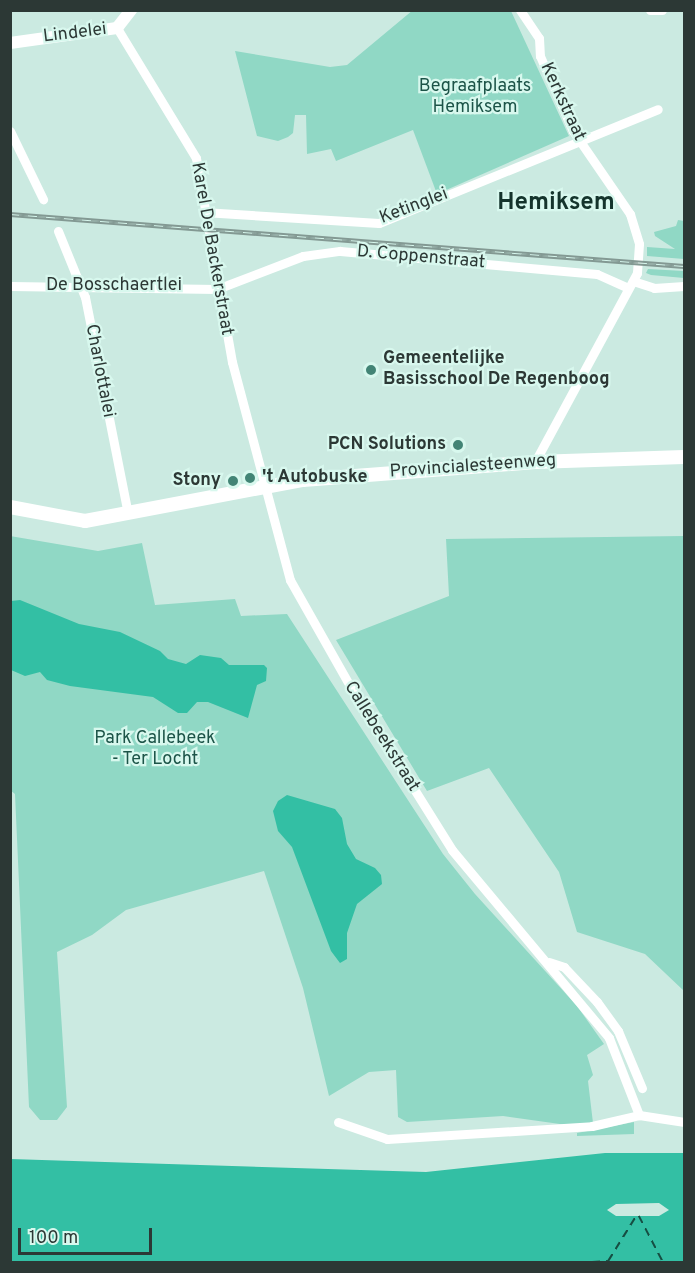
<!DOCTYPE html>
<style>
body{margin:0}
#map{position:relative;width:695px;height:1273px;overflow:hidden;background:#cbeae1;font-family:Overpass,sans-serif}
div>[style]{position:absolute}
.green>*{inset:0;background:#90d8c5}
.water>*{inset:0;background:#33bfa4}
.pier>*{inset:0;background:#cbeae1}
.ferry>*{height:1.5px;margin-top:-0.75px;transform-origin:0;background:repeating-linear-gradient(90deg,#154e42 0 8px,transparent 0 14px)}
.minor>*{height:9px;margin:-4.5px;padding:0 4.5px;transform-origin:4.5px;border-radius:4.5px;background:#fff}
.tertiary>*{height:12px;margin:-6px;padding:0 6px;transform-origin:6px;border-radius:6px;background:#fff}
.secondary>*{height:14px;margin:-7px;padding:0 7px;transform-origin:7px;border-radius:7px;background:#fff}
.rail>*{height:5px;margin-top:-2.5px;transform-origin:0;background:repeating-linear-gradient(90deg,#d8f8ee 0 9px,#839993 0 18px);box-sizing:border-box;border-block:2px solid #839993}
.dots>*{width:16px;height:16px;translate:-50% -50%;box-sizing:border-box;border:3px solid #d8f8ee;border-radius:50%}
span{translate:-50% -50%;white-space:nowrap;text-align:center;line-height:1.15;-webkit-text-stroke:4.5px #d8f8ee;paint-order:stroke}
.street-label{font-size:18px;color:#2c3835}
.park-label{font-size:18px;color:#1c5448}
.poi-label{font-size:18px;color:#2c3835;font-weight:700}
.left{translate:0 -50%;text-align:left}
.right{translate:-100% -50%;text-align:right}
.district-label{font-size:24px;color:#14342c;font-weight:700}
.frame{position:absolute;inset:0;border:12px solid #2c3835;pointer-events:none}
.scale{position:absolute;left:18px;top:1228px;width:134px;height:27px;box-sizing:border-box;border:3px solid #2c3835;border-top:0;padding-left:8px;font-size:18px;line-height:21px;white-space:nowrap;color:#2c3835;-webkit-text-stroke:4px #d8f8ee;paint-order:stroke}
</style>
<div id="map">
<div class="green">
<div style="clip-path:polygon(413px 10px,511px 11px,569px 136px,437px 194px,413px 130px,336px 161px,331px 149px,307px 154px,306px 115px,295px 115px,293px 133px,288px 137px,278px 141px,257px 136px,235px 51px,330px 67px,347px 65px)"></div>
<div style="clip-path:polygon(678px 220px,684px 221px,684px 259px,647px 256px,647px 247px,675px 249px,655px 236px,654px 232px,676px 226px)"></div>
<div style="clip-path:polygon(648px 269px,684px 271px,684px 278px,651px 275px,646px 273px)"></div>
<div style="clip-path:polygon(10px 536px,98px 551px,142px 543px,155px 605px,235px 599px,241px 616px,287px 614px,443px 854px,475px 894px,577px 1006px,604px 1044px,587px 1055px,593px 1075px,588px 1081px,593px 1123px,567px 1125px,503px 1116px,407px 1122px,398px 1117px,396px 1070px,369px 1072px,329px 1096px,303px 988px,264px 871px,126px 910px,92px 935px,57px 952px,67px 1107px,57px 1120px,40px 1120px,29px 1107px,15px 794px,10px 790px)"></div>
<div style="clip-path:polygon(684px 536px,684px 991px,645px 954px,577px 932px,559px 872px,489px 768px,427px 791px,336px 640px,449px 596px,446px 539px)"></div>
<div style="clip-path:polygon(634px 1122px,634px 1134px,577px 1136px,577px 1133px)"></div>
</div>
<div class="water">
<div style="clip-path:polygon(20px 600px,79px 624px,120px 632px,160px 651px,168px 659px,186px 664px,200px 655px,221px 658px,229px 665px,264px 665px,267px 668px,266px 681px,257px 685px,248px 718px,208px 702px,197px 702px,187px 713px,178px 713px,153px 697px,70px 686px,47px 680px,40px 672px,25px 676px,11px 670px,11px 601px)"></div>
<div style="clip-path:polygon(287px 795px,335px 809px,342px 818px,347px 844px,356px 859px,375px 868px,381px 875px,382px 884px,357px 904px,347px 933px,347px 959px,340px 963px,331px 951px,292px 847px,278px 831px,273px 811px,278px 801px)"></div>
<div style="clip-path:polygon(605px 1153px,684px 1153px,684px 1262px,11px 1262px,10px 1159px,426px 1172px)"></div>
</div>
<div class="pier">
<div style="clip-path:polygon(659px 1203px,669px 1210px,659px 1216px,616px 1216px,607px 1210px,616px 1204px)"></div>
</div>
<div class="ferry">
<div style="left:639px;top:1216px;width:52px;rotate:62.4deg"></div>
<div style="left:592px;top:1262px;width:16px;rotate:-4deg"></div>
<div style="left:608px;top:1261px;width:53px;rotate:-58.1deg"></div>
</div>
<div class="minor">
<div style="left:520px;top:10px;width:34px;rotate:56deg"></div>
<div style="left:539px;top:38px;width:18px;rotate:87deg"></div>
<div style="left:540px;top:56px;width:82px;rotate:66.3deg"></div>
<div style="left:573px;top:131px;width:101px;rotate:55.5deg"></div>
<div style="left:630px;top:214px;width:31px;rotate:73deg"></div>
<div style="left:639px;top:244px;width:29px;rotate:94deg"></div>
<div style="left:637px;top:273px;width:215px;rotate:118.4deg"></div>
<div style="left:650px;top:10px;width:12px"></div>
<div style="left:117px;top:28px;width:152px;rotate:58.7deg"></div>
<div style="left:196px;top:158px;width:207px;rotate:80deg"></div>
<div style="left:232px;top:362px;width:226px;rotate:75.1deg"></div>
<div style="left:290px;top:580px;width:130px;rotate:60.5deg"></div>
<div style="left:354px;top:693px;width:185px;rotate:58deg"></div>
<div style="left:452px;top:850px;width:245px;rotate:50.1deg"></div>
<div style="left:609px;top:1038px;width:83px;rotate:68.7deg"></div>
<div style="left:10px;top:131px;width:76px;rotate:64.1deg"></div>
<div style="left:203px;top:212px;width:176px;rotate:3.6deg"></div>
<div style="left:379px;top:223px;width:301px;rotate:-22.2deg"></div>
<div style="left:58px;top:231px;width:71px;rotate:67.8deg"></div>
<div style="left:85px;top:297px;width:221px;rotate:78.8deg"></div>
<div style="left:633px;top:281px;width:22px;rotate:18deg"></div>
<div style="left:654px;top:288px;width:30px;rotate:-4deg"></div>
<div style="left:10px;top:286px;width:207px;rotate:0.8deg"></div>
<div style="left:217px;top:289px;width:92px;rotate:-21deg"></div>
<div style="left:303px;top:256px;width:37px;rotate:-8deg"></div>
<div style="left:340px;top:251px;width:258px;rotate:5.1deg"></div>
<div style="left:597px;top:274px;width:34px;rotate:24deg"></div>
<div style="left:549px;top:962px;width:16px;rotate:18deg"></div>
<div style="left:564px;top:967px;width:48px;rotate:46.7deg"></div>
<div style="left:597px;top:1002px;width:36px;rotate:54deg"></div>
<div style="left:618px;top:1031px;width:62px;rotate:67.2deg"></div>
<div style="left:338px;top:1122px;width:52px;rotate:19.1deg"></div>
<div style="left:387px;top:1139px;width:205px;rotate:-3.6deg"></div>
<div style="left:592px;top:1126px;width:48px;rotate:-13.2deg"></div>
<div style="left:639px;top:1115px;width:46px;rotate:8.8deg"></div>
</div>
<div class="tertiary">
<div style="left:10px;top:43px;width:108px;rotate:-8deg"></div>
<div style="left:117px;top:28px;width:23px;rotate:-52deg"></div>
</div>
<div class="secondary">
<div style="left:10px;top:507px;width:76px;rotate:10.6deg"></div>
<div style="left:85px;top:521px;width:222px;rotate:-10.7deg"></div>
<div style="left:303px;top:480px;width:233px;rotate:-4.4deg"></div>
<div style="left:535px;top:462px;width:149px;rotate:-1.9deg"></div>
</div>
<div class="rail">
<div style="left:10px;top:214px;width:676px;rotate:4.41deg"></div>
</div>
<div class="dots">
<div style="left:371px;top:370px;background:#428475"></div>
<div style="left:458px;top:445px;background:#428475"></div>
<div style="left:250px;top:478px;background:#428475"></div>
<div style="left:233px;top:481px;background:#428475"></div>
</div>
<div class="street-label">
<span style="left:75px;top:34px;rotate:-7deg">Lindelei</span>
<span style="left:562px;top:102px;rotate:65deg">Kerkstraat</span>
<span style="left:414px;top:207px;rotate:-21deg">Ketinglei</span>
<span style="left:211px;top:249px;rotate:80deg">Karel De Backerstraat</span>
<span style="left:421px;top:258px;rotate:5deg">D. Coppenstraat</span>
<span style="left:114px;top:286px">De Bosschaertlei</span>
<span style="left:99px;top:371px;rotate:79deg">Charlottalei</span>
<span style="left:473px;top:467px;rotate:-4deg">Provincialesteenweg</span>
<span style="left:381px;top:737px;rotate:58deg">Callebeekstraat</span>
</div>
<div class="park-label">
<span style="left:475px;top:98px">Begraafplaats<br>Hemiksem</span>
<span style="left:155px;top:750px">Park Callebeek<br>- Ter Locht</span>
</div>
<div class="poi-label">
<span class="left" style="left:383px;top:370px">Gemeentelijke<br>Basisschool De Regenboog</span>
<span class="right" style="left:446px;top:445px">PCN Solutions</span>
<span class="left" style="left:262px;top:478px">'t Autobuske</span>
<span class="right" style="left:221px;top:481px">Stony</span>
</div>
<div class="district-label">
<span style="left:556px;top:204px">Hemiksem</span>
</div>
<div class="frame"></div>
<div class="scale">100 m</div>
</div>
